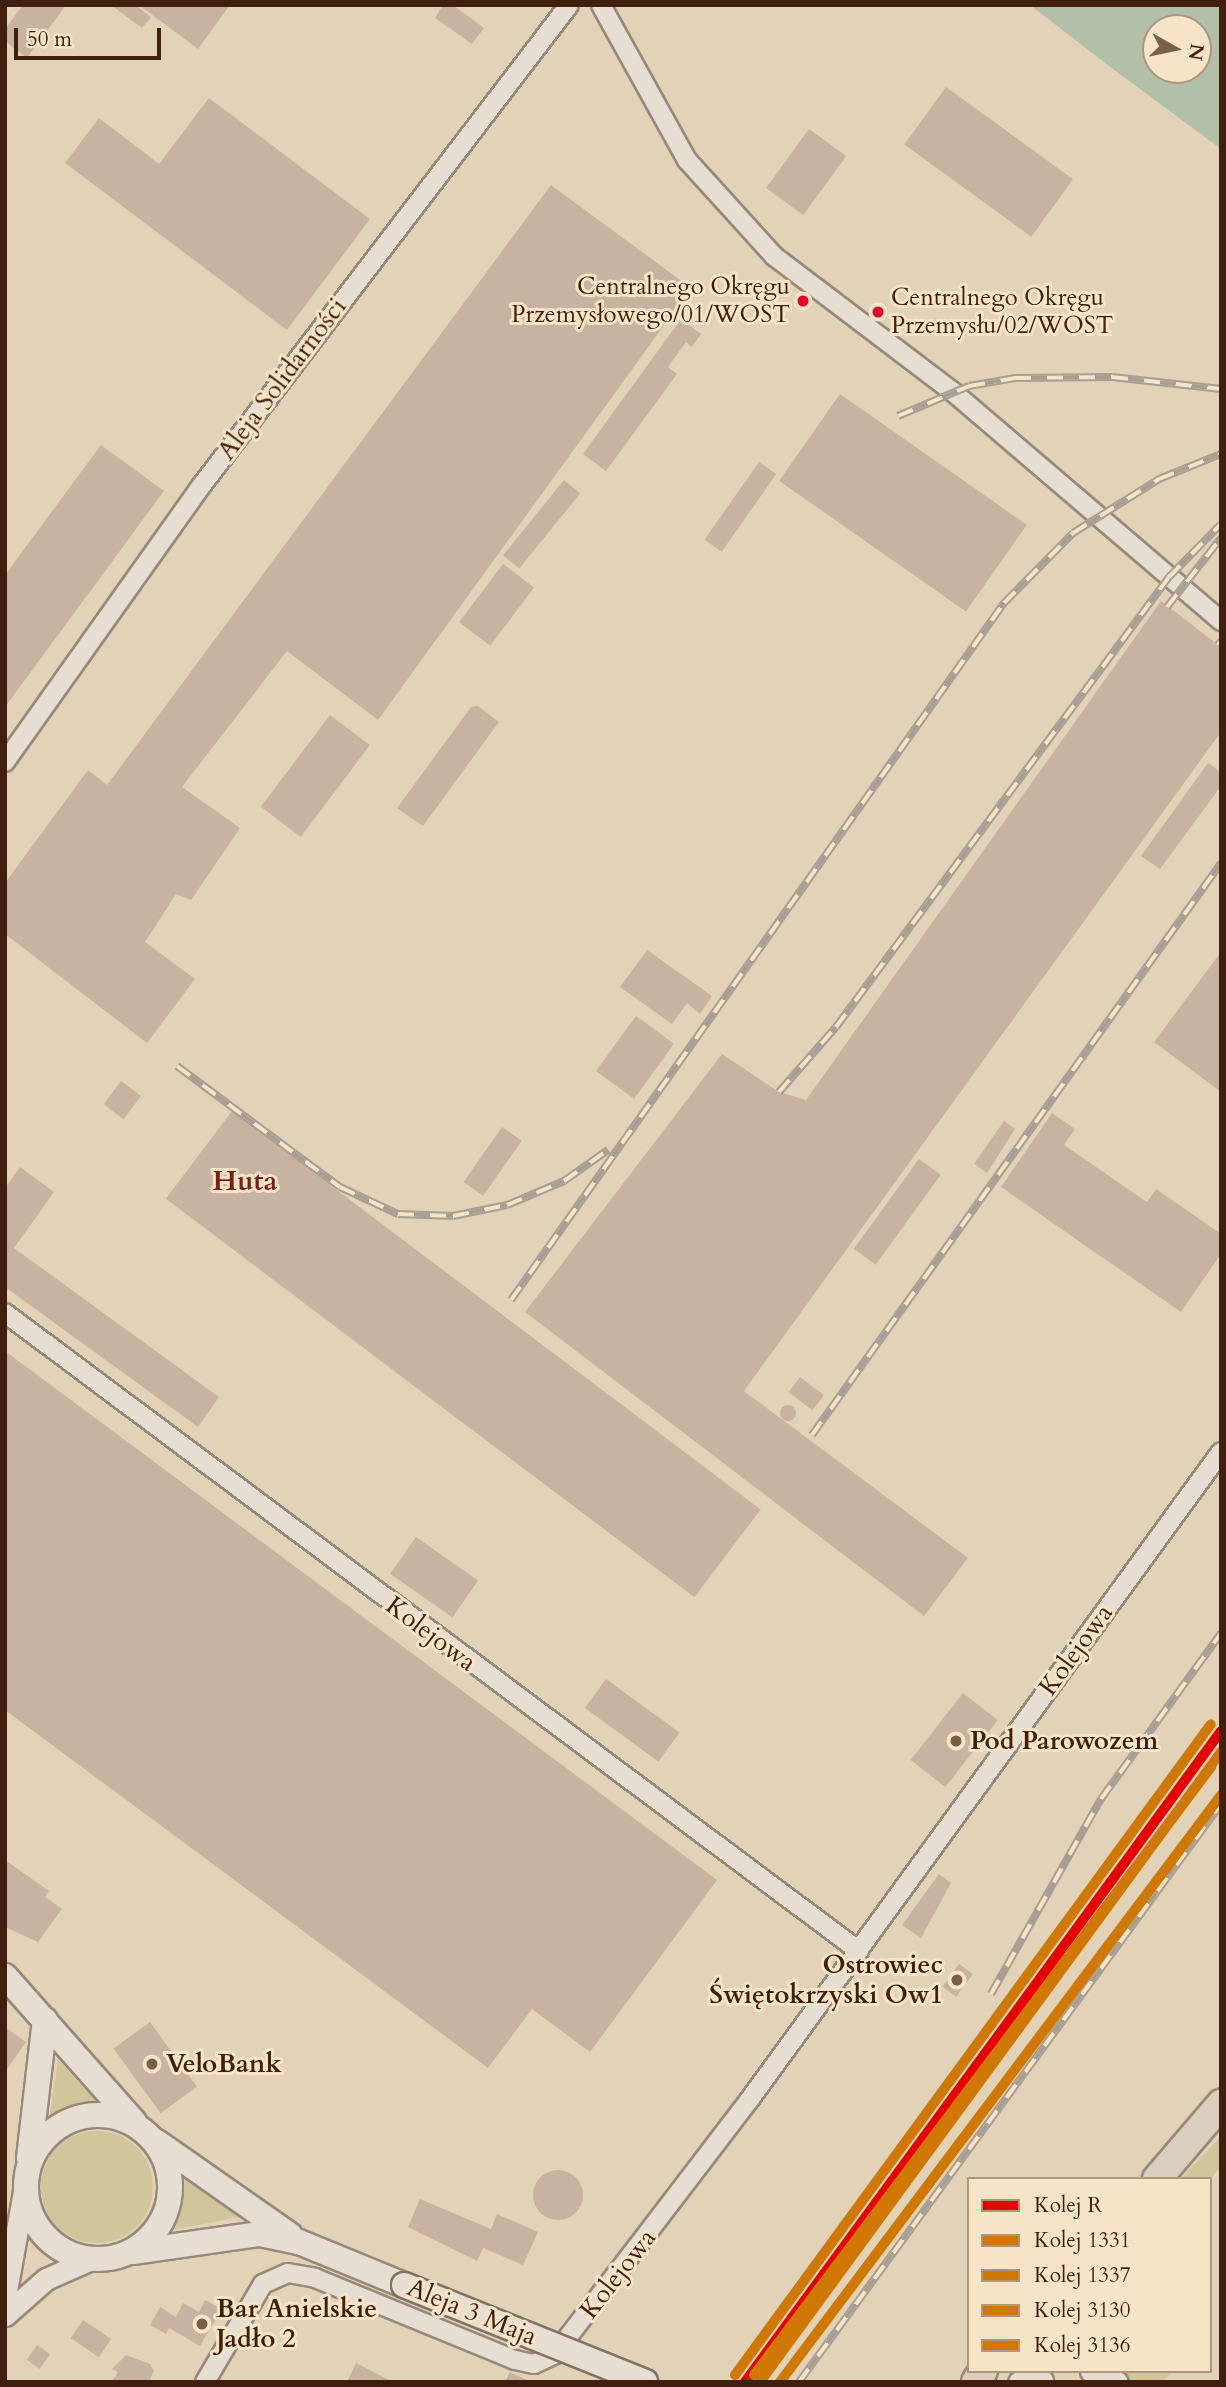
<!DOCTYPE html>
<meta charset="utf-8">
<style>
body{margin:0}
#map{position:relative;width:1226px;height:2387px;overflow:hidden;background:#e2d2b8;font-family:Cardo,serif}
div>[style]{position:absolute}
.green>*{inset:0;background:#cfc69b}
.round{border-radius:50%}
.water>*{inset:0;background:#b2c0a9}
.building>*{inset:0;background:#c8b3a0;transform-origin:0 0}
.roads{filter:drop-shadow(2px 0 #988a7a) drop-shadow(-2px 0 #988a7a) drop-shadow(0 2px #988a7a) drop-shadow(0 -2px #988a7a)}
.minor>*{height:18px;margin:-9px;padding:0 9px;transform-origin:9px;border-radius:9px;background:#e6ded2}
.tertiary>*{height:21px;margin:-10.5px;padding:0 10.5px;transform-origin:10.5px;border-radius:10.5px;background:#e6ded2}
.secondary>*{height:24px;margin:-12px;padding:0 12px;transform-origin:12px;border-radius:12px;background:#e6ded2}
.secondary>.ring{margin:-12px;padding:0;box-sizing:content-box;background:none;border:24px solid #e6ded2;border-radius:50%}
.primary>*{height:28px;margin:-14px;padding:0 14px;transform-origin:14px;border-radius:14px;background:#dacfbd}
.rail>*{height:8px;margin-top:-4px;transform-origin:0;background:repeating-linear-gradient(90deg,#f7e4c6 0 16px,#a89e93 0 32px);box-sizing:border-box;border-block:2px solid #a89e93}
.bridges{filter:drop-shadow(2px 0 #817364) drop-shadow(-2px 0 #817364) drop-shadow(0 2px #817364) drop-shadow(0 -2px #817364)}
.secondary-bridge>*{height:24px;margin:-12px;padding:0 12px;transform-origin:12px;border-radius:12px;background:#e6ded2}
.rail-1>*{height:10px;margin:-5px;padding:0 5px;transform-origin:5px;border-radius:5px;background:#e50000}
.rail-2>*{height:10px;margin:-5px;padding:0 5px;transform-origin:5px;border-radius:5px;background:#d07804}
.rail-3>*{height:10px;margin:-5px;padding:0 5px;transform-origin:5px;border-radius:5px;background:#d07804}
.rail-4>*{height:10px;margin:-5px;padding:0 5px;transform-origin:5px;border-radius:5px;background:#d07804}
.rail-5>*{height:10px;margin:-5px;padding:0 5px;transform-origin:5px;border-radius:5px;background:#d07804}
.dots>*{width:19px;height:19px;translate:-50% -50%;box-sizing:border-box;border:4px solid #f7e4c6;border-radius:50%}
span{translate:-50% -50%;white-space:nowrap;text-align:center;line-height:1.15;-webkit-text-stroke:6px #f7e4c6;paint-order:stroke}
.bus-label{font-size:24px;color:#411f0f}
.right{translate:-100% -50%;text-align:right}
.left{translate:0 -50%;text-align:left}
.street-label{font-size:26px;color:#411f0f}
.poi-label{font-size:26px;color:#411f0f;font-weight:700}
.neighbourhood-label{font-size:28px;color:#7a1f14;font-weight:700}
.frame{position:absolute;inset:0;border:7px solid #411f0f;pointer-events:none}
.legend{position:absolute;left:967px;top:2177px;width:245px;height:196px;box-sizing:border-box;background:#f7e4c6;border:2px solid #ae957d;margin:0;padding:9px 12px;list-style:none;font-size:21px;color:#411f0f}
.legend li{display:flex;align-items:center;gap:14px;height:35px}
.legend b{width:35px;border:2px solid #ae957d}
.north{position:absolute;left:1142px;top:14px;width:70px;height:70px;box-sizing:border-box;background:#f7e4c6;border:2px solid #ae957d;border-radius:50%;rotate:99deg;font-size:19px;font-weight:700;line-height:28px;text-align:center;color:#411f0f}
.north::after{content:'';display:block;margin:auto;width:24px;height:32px;background:#795e4a;clip-path:polygon(50% 0,100% 100%,50% 72%,0 100%)}
.scale{position:absolute;left:14px;top:28px;width:147px;height:32px;box-sizing:border-box;border:4px solid #411f0f;border-top:0;padding-left:9px;font-size:21px;line-height:24px;white-space:nowrap;color:#411f0f;-webkit-text-stroke:5px #f7e4c6;paint-order:stroke}
</style>
<div id="map">
<div class="green">
<div style="clip-path:polygon(58px 2059px,75px 2079px,96px 2101px,50px 2114px)"></div>
<div class="round" style="left:41px;top:2131px;width:112px;height:112px"></div>
<div style="clip-path:polygon(1221px 2136px,1221px 2166px,1210px 2180px,1181px 2179px)"></div>
<div style="clip-path:polygon(184px 2179px,240px 2217px,172px 2230px,182px 2209px)"></div>
<div style="clip-path:polygon(1091px 2371px,1173px 2371px,1162px 2382px,1117px 2382px)"></div>
</div>
<div class="water">
<div style="clip-path:polygon(evenodd,1030px 5px,1221px 5px,1221px 149px,1109px 66px,1030px 5px,1156px 28px,1198px 28px,1198px 70px,1156px 70px,1156px 28px)"></div>
</div>
<div class="building">
<div style="clip-path:polygon(23px 5px,66px 5px,27px 58px,5px 41px,5px 29px)"></div>
<div style="clip-path:polygon(111px 5px,135px 5px,151px 17px,142px 28px)"></div>
<div style="clip-path:polygon(139px 5px,230px 5px,198px 49px)"></div>
<div style="clip-path:polygon(443px 5px,453px 5px,484px 28px,472px 44px,435px 18px)"></div>
<div style="left:946px;top:87px;width:157px;height:71px;rotate:36deg"></div>
<div style="clip-path:polygon(209px 98px,370px 219px,287px 330px,65px 163px,99px 118px,159px 164px)"></div>
<div style="left:809px;top:129px;width:46px;height:73px;rotate:36deg"></div>
<div style="clip-path:polygon(551px 185px,691px 288px,378px 720px,287px 651px,182px 787px,240px 828px,191px 900px,176px 894px,145px 942px,195px 979px,147px 1043px,5px 934px,5px 883px,88px 770px,107px 785px)"></div>
<div style="clip-path:polygon(681px 319px,701px 334px,692px 347px,686px 342px,668px 367px,677px 374px,606px 471px,583px 454px)"></div>
<div style="left:840px;top:394px;width:228px;height:106px;rotate:35deg"></div>
<div style="clip-path:polygon(101px 445px,164px 491px,5px 707px,5px 575px)"></div>
<div style="left:759px;top:462px;width:21px;height:95px;rotate:35deg"></div>
<div style="left:564px;top:480px;width:21px;height:97px;rotate:39deg"></div>
<div style="left:503px;top:564px;width:39px;height:73px;rotate:37deg"></div>
<div style="clip-path:polygon(1161px 601px,1221px 647px,1221px 732px,744px 1391px,968px 1558px,924px 1616px,525px 1312px,722px 1054px,779px 1092px,806px 1100px)"></div>
<div style="clip-path:polygon(478px 706px,499px 722px,423px 826px,397px 808px,471px 707px)"></div>
<div style="left:330px;top:715px;width:50px;height:115px;rotate:37deg"></div>
<div style="clip-path:polygon(1208px 763px,1221px 772px,1221px 786px,1160px 869px,1141px 856px)"></div>
<div style="clip-path:polygon(647px 950px,712px 996px,700px 1014px,687px 1003px,672px 1024px,620px 987px)"></div>
<div style="clip-path:polygon(1221px 952px,1221px 1092px,1154px 1042px)"></div>
<div style="left:636px;top:1016px;width:47px;height:68px;rotate:36deg"></div>
<div style="left:121px;top:1081px;width:25px;height:29px;rotate:37deg"></div>
<div style="left:232px;top:1111px;width:662px;height:110px;rotate:37deg"></div>
<div style="clip-path:polygon(1052px 1113px,1075px 1129px,1064px 1145px,1147px 1202px,1156px 1189px,1221px 1234px,1221px 1254px,1181px 1312px,1001px 1187px)"></div>
<div style="clip-path:polygon(1004px 1121px,1015px 1129px,987px 1173px,974px 1164px)"></div>
<div style="left:502px;top:1127px;width:24px;height:67px;rotate:35deg"></div>
<div style="left:919px;top:1159px;width:27px;height:111px;rotate:36deg"></div>
<div style="clip-path:polygon(20px 1167px,54px 1192px,14px 1248px,219px 1397px,198px 1427px,5px 1287px,5px 1188px)"></div>
<div style="clip-path:polygon(5px 1351px,717px 1880px,590px 2052px,532px 2009px,488px 2068px,5px 1710px)"></div>
<div style="left:800px;top:1377px;width:30px;height:19px;rotate:37deg"></div>
<div class="round" style="left:780px;top:1405px;width:16px;height:16px"></div>
<div style="left:416px;top:1537px;width:76px;height:45px;rotate:35deg"></div>
<div style="left:606px;top:1679px;width:91px;height:36px;rotate:36deg"></div>
<div style="left:963px;top:1693px;width:44px;height:85px;rotate:38deg"></div>
<div style="clip-path:polygon(5px 1860px,49px 1891px,45px 1897px,62px 1909px,38px 1942px,5px 1927px)"></div>
<div style="clip-path:polygon(939px 1874px,951px 1883px,921px 1938px,902px 1925px)"></div>
<div style="left:959px;top:1964px;width:17px;height:28px;rotate:36deg"></div>
<div style="left:150px;top:2022px;width:80px;height:45px;rotate:54deg"></div>
<div style="clip-path:polygon(5px 2027px,26px 2042px,5px 2072px)"></div>
<div class="round" style="left:533px;top:2170px;width:50px;height:50px"></div>
<div style="clip-path:polygon(420px 2199px,491px 2229px,497px 2214px,538px 2232px,523px 2265px,483px 2248px,477px 2261px,408px 2227px)"></div>
<div style="clip-path:polygon(205px 2300px,222px 2309px,200px 2346px,169px 2328px,166px 2334px,150px 2325px,160px 2307px,176px 2317px,183px 2303px,199px 2312px)"></div>
<div style="left:83px;top:2320px;width:34px;height:22px;rotate:34deg"></div>
<div style="left:37px;top:2345px;width:16px;height:18px;rotate:35deg"></div>
<div style="clip-path:polygon(126px 2355px,150px 2364px,154px 2371px,150px 2379px,155px 2382px,113px 2380px,118px 2372px,112px 2369px)"></div>
<div style="clip-path:polygon(356px 2363px,393px 2382px,347px 2382px)"></div>
<div style="clip-path:polygon(510px 2372px,531px 2382px,505px 2382px)"></div>
</div>
<div class="roads">
<div class="minor">
<div style="left:601px;top:5px;width:177px;rotate:61deg"></div>
<div style="left:687px;top:160px;width:130px;rotate:47.8deg"></div>
<div style="left:774px;top:256px;width:225px;rotate:37.2deg"></div>
<div style="left:953px;top:392px;width:353px;rotate:40.5deg"></div>
<div style="left:5px;top:762px;width:340px;rotate:-54.6deg"></div>
<div style="left:202px;top:485px;width:604px;rotate:-52.6deg"></div>
<div style="left:5px;top:1313px;width:1066px;rotate:36.76deg"></div>
<div style="left:205px;top:2382px;width:114px;rotate:-59.4deg"></div>
<div style="left:263px;top:2284px;width:27px;rotate:-24deg"></div>
<div style="left:288px;top:2273px;width:27px;rotate:10deg"></div>
<div style="left:315px;top:2278px;width:216px;rotate:22.3deg"></div>
<div style="left:515px;top:2360px;width:19px;rotate:12deg"></div>
<div style="left:534px;top:2364px;width:23px;rotate:-25deg"></div>
<div style="left:555px;top:2354px;width:321px;rotate:-52.6deg"></div>
<div style="left:750px;top:2099px;width:800px;rotate:-53.95deg"></div>
</div>
<div class="tertiary">
<div style="left:5px;top:2296px;width:117px;rotate:-79.7deg"></div>
<div style="left:5px;top:2315px;width:55px;rotate:-41.3deg"></div>
<div style="left:46px;top:2279px;width:49px;rotate:-24deg"></div>
<div style="left:1091px;top:2371px;width:28px;rotate:23deg"></div>
<div style="left:1019px;top:2382px;width:23px;rotate:-5deg"></div>
</div>
<div class="secondary">
<div style="left:5px;top:1976px;width:195px;rotate:48.5deg"></div>
<div class="ring" style="left:26px;top:2115px;width:120px;height:120px"></div>
<div style="left:157px;top:2142px;width:162px;rotate:35deg"></div>
<div style="left:29px;top:2158px;width:139px;rotate:-83.4deg"></div>
<div style="left:133px;top:2252px;width:128px;rotate:-8.1deg"></div>
<div style="left:260px;top:2234px;width:40px;rotate:12deg"></div>
<div style="left:299px;top:2242px;width:113px;rotate:22.3deg"></div>
</div>
<div class="primary">
<div style="left:1157px;top:2179px;width:99px;rotate:-49.5deg"></div>
<div style="left:976px;top:2382px;width:13px;rotate:-58deg"></div>
</div>
</div>
<div class="rail">
<div style="left:898px;top:416px;width:77px;rotate:-22.9deg"></div>
<div style="left:969px;top:386px;width:47px;rotate:-9.9deg"></div>
<div style="left:1015px;top:378px;width:97px;rotate:-0.6deg"></div>
<div style="left:1112px;top:377px;width:110px;rotate:6.3deg"></div>
<div style="left:1167px;top:607px;width:88px;rotate:-52deg"></div>
<div style="left:1218px;top:645px;width:5px;rotate:-53deg"></div>
<div style="left:177px;top:1066px;width:203px;rotate:36.6deg"></div>
<div style="left:340px;top:1187px;width:64px;rotate:25deg"></div>
<div style="left:398px;top:1214px;width:55px;rotate:2.1deg"></div>
<div style="left:453px;top:1216px;width:55px;rotate:-11.5deg"></div>
<div style="left:507px;top:1205px;width:62px;rotate:-22.8deg"></div>
<div style="left:564px;top:1181px;width:54px;rotate:-35.2deg"></div>
<div style="left:779px;top:1092px;width:86px;rotate:-48.8deg"></div>
<div style="left:836px;top:1027px;width:560px;rotate:-53.5deg"></div>
<div style="left:1169px;top:577px;width:74px;rotate:-45.5deg"></div>
<div style="left:511px;top:1300px;width:854px;rotate:-54.73deg"></div>
<div style="left:1004px;top:603px;width:98px;rotate:-45.4deg"></div>
<div style="left:1073px;top:533px;width:102px;rotate:-32.1deg"></div>
<div style="left:1159px;top:479px;width:67px;rotate:-22deg"></div>
<div style="left:812px;top:1435px;width:703px;rotate:-54.43deg"></div>
<div style="left:991px;top:1994px;width:224px;rotate:-60.6deg"></div>
<div style="left:1101px;top:1799px;width:205px;rotate:-54.1deg"></div>
<div style="left:799px;top:2382px;width:716px;rotate:-53.87deg"></div>
</div>
<div class="bridges">
<div class="secondary-bridge">
<div style="left:404px;top:2285px;width:260px;rotate:21.9deg"></div>
</div>
</div>
<div class="rail-1">
<div style="left:745px;top:2382px;width:806px;rotate:-53.83deg"></div>
</div>
<div class="rail-2">
<div style="left:760px;top:2382px;width:781px;rotate:-53.81deg"></div>
</div>
<div class="rail-3">
<div style="left:735px;top:2375px;width:806px;rotate:-53.83deg"></div>
</div>
<div class="rail-4">
<div style="left:780px;top:2382px;width:734px;rotate:-53.08deg"></div>
</div>
<div class="rail-5">
<div style="left:754px;top:2375px;width:761px;rotate:-53.07deg"></div>
</div>
<div class="dots">
<div style="left:803px;top:301px;background:#e4002b"></div>
<div style="left:878px;top:312px;background:#e4002b"></div>
<div style="left:956px;top:1741px;background:#795e4a"></div>
<div style="left:957px;top:1980px;background:#795e4a"></div>
<div style="left:152px;top:2064px;background:#795e4a"></div>
<div style="left:202px;top:2324px;background:#795e4a"></div>
</div>
<div class="bus-label">
<span class="right" style="left:790px;top:301px">Centralnego Okręgu<br>Przemysłowego/01/WOST</span>
<span class="left" style="left:891px;top:312px">Centralnego Okręgu<br>Przemysłu/02/WOST</span>
</div>
<div class="street-label">
<span style="left:282px;top:379px;rotate:-53deg">Aleja Solidarności</span>
<span style="left:431px;top:1634px;rotate:37deg">Kolejowa</span>
<span style="left:1076px;top:1650px;rotate:-54deg">Kolejowa</span>
<span style="left:618px;top:2274px;rotate:-52deg">Kolejowa</span>
<span style="left:472px;top:2312px;rotate:22deg">Aleja 3 Maja</span>
</div>
<div class="poi-label">
<span class="left" style="left:970px;top:1741px">Pod Parowozem</span>
<span class="right" style="left:943px;top:1980px">Ostrowiec<br>Świętokrzyski Ow1</span>
<span class="left" style="left:166px;top:2064px">VeloBank</span>
<span class="left" style="left:216px;top:2324px">Bar Anielskie<br>Jadło 2</span>
</div>
<div class="neighbourhood-label">
<span style="left:245px;top:1181px">Huta</span>
</div>
<div class="frame"></div>
<ul class="legend">
<li><b style="height:9px;background:#e50000"></b>Kolej R</li>
<li><b style="height:9px;background:#d07804"></b>Kolej 1331</li>
<li><b style="height:9px;background:#d07804"></b>Kolej 1337</li>
<li><b style="height:9px;background:#d07804"></b>Kolej 3130</li>
<li><b style="height:9px;background:#d07804"></b>Kolej 3136</li>
</ul>
<div class="north">N</div>
<div class="scale">50 m</div>
</div>
